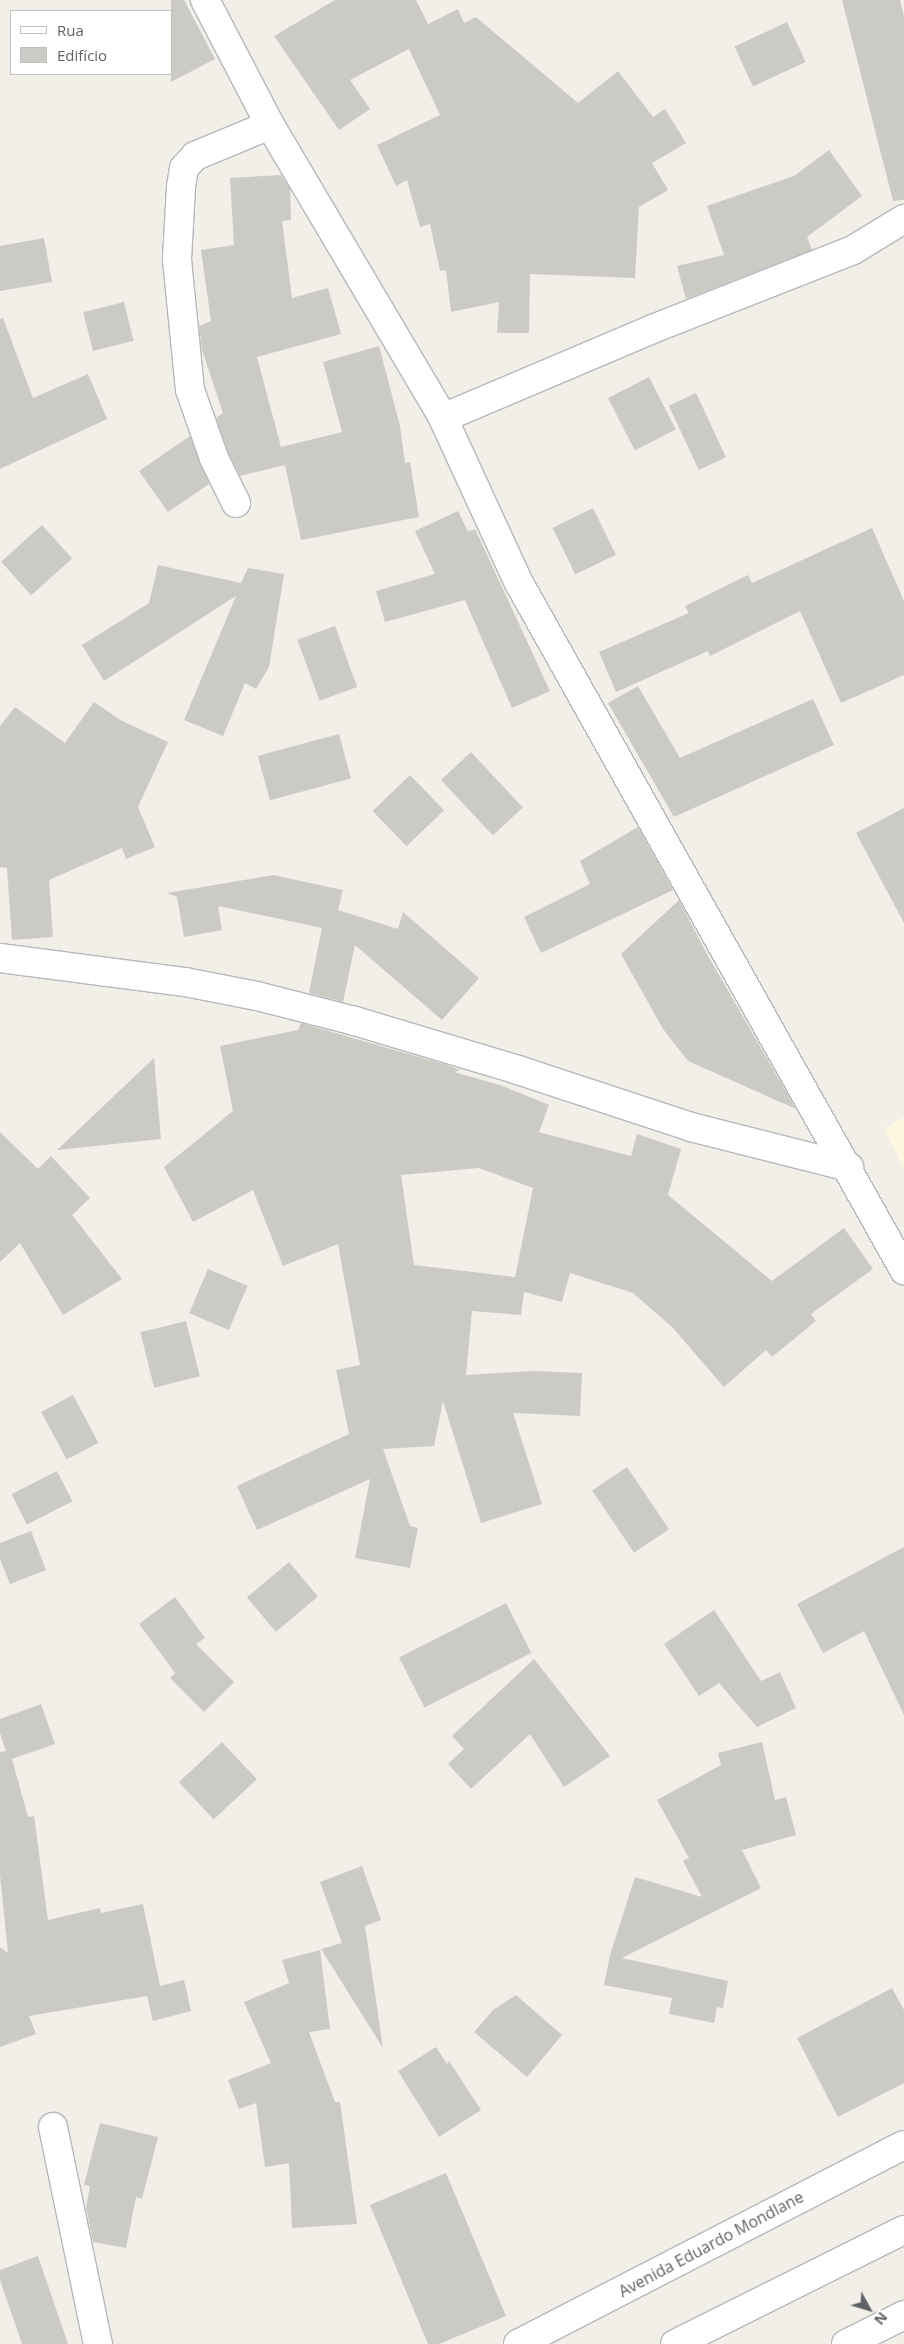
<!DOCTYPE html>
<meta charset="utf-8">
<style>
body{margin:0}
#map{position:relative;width:904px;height:2344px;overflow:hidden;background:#f1efe8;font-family:"Open Sans",sans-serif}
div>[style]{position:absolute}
.commercial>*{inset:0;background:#fef7e0}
.building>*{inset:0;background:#cccac5;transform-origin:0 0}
.roads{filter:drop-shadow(1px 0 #b5b8bc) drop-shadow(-1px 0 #b5b8bc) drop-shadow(0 1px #b5b8bc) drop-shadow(0 -1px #b5b8bc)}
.minor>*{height:28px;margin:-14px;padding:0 14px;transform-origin:14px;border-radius:14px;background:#fff}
.secondary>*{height:28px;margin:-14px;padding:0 14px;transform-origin:14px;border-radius:14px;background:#fff}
span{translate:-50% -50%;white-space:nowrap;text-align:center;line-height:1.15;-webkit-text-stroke:4px #fff;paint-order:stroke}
.street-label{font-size:16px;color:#5f6368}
.legend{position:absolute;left:10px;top:10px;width:162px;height:65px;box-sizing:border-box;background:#fff;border:1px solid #bfc1c3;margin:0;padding:6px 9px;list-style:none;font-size:15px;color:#5f6368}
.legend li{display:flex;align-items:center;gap:10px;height:25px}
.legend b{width:25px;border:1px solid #bfc1c3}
.north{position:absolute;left:844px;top:2284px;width:50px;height:50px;-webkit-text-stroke:4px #fff;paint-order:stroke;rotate:129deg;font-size:14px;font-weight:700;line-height:20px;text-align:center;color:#5f6368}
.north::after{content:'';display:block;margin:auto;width:18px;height:22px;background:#5f6368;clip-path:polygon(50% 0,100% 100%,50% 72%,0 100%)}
</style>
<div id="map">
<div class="commercial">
<div style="clip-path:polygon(904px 1117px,904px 1170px,884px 1129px)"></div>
</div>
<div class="building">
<div style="clip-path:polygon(171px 0,184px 0,215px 59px,171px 82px)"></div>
<div style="clip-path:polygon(335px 0,416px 0,428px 24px,458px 9px,464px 23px,476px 17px,578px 103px,618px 71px,653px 117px,665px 109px,686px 143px,652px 163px,668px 190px,639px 207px,635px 278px,530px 274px,529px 333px,497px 333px,499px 302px,451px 312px,446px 270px,440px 271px,430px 224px,420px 227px,407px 180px,396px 186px,377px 145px,440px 115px,409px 49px,350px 80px,370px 109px,339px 130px,274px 36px)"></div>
<div style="clip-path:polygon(842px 0,900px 0,904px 16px,904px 200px,893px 201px)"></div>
<div style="left:787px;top:22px;width:44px;height:58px;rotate:65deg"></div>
<div style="clip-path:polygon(829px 150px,862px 196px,807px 237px,812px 250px,686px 299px,677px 266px,724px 255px,707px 206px,794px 176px)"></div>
<div style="clip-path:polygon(281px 175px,290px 189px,291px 220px,282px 221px,292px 298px,328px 288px,341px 334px,257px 357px,281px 447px,342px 432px,323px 362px,379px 346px,400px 426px,405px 463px,410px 462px,419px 517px,301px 540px,285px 465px,240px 476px,228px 452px,216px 418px,223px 413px,202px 350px,199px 326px,211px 321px,201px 250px,234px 245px,230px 178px)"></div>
<div style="clip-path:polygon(44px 238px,52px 282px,0 291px,0 246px)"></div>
<div style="left:124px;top:302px;width:40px;height:42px;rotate:76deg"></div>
<div style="clip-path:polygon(3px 318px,33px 398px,88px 374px,107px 419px,0 469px,0 319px)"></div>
<div style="left:649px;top:377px;width:59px;height:46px;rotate:63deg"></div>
<div style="left:696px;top:393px;width:71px;height:30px;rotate:65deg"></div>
<div style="clip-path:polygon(190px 436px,209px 484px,168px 512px,139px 471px)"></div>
<div style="left:593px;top:508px;width:52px;height:45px;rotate:64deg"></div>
<div style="clip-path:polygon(458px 511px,468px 532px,475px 529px,550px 691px,512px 708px,465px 600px,385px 622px,376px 591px,435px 574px,415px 531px)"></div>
<div style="left:42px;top:525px;width:45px;height:55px;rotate:48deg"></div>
<div style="clip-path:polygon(872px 528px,904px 601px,904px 675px,841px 703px,800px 611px,710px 656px,708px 651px,616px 692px,599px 652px,689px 613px,685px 606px,748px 575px,752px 583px)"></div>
<div style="clip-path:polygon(158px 565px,241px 583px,248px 568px,284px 574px,269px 667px,256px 689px,245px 683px,223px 736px,184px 720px,236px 596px,104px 681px,82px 645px,149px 603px)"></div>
<div style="left:335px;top:626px;width:65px;height:40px;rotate:70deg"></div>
<div style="clip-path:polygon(638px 686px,680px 758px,813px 699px,834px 745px,674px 817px,608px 703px)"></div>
<div style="clip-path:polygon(94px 702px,122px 721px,168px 742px,138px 807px,155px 847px,126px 859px,122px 848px,49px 880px,53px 937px,12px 940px,7px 868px,0 867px,0 726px,15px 707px,65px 743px)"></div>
<div style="left:339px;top:734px;width:46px;height:84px;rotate:75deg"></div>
<div style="left:471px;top:752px;width:76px;height:41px;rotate:47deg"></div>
<div style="left:410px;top:775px;width:49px;height:52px;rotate:46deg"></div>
<div style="clip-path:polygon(904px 808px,904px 923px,856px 833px)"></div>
<div style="clip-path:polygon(638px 827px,673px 890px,541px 953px,524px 917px,590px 884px,580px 861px)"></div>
<div style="clip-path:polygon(273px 875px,343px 890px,338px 910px,398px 929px,403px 912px,479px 978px,442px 1020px,355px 945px,343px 1002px,309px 993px,322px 928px,218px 906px,222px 930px,184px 937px,177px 897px,167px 893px)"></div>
<div style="clip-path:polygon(679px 900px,707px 954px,796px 1109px,688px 1061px,663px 1029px,621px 954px)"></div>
<div style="clip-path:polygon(evenodd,301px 1023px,447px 1065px,460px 1070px,454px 1072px,500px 1085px,549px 1105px,539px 1132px,542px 1133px,631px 1156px,637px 1134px,681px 1149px,668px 1195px,772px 1281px,844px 1228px,873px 1269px,811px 1314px,816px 1321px,772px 1357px,766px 1350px,724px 1387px,672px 1327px,633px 1293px,570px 1273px,562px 1302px,524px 1292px,521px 1315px,472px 1311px,466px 1375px,533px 1371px,582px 1373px,580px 1416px,513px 1413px,542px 1504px,481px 1523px,443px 1401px,434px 1446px,383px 1449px,410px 1526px,418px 1528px,410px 1568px,355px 1558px,370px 1479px,257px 1530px,237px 1486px,349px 1434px,336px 1370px,360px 1365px,338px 1244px,283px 1266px,253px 1190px,193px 1222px,164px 1167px,233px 1111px,220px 1046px,298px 1030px,301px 1023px,479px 1168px,533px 1188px,515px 1277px,414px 1265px,401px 1175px,479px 1168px)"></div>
<div style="clip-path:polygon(154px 1058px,161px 1139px,57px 1150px)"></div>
<div style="clip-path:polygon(0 1132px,38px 1169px,51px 1156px,90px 1198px,72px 1215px,122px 1279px,63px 1315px,20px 1243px,0 1262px)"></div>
<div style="left:208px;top:1269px;width:43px;height:48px;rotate:23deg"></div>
<div style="left:186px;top:1321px;width:57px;height:47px;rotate:76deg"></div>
<div style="left:73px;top:1395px;width:54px;height:36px;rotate:62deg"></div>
<div style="left:627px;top:1467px;width:75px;height:42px;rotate:56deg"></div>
<div style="left:57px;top:1471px;width:34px;height:51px;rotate:63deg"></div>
<div style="clip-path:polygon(31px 1531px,46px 1570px,10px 1584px,0 1559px,0 1543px)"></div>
<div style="clip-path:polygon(904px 1547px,904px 1715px,864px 1631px,823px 1653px,797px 1604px)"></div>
<div style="left:289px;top:1562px;width:45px;height:55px;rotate:50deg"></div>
<div style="clip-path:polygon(175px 1597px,205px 1638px,196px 1644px,234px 1682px,204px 1712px,170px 1678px,175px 1673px,139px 1624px)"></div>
<div style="left:506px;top:1603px;width:56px;height:120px;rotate:63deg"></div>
<div style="clip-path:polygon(714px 1610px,761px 1681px,780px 1672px,796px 1708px,757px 1727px,719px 1683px,699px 1696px,664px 1644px)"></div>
<div style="clip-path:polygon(534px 1659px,610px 1756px,564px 1787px,530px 1734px,471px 1789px,448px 1764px,464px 1749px,452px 1736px)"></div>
<div style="clip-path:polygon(41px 1704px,55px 1744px,12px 1759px,28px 1817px,34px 1816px,48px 1920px,100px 1908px,101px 1913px,143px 1904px,160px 1986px,184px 1980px,191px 2011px,153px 2021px,147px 1996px,29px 2016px,36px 2034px,0 2047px,0 1947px,8px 1953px,0 1875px,0 1752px,6px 1751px,0 1733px,0 1719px)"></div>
<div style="left:222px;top:1742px;width:51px;height:59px;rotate:47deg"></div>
<div style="clip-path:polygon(762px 1742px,775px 1800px,786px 1797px,796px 1835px,742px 1850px,761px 1888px,622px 1958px,728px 1981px,723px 2008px,717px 2007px,714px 2023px,669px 2014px,672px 1998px,604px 1985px,610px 1955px,635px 1877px,702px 1897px,683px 1861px,689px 1858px,657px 1800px,721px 1765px,718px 1753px)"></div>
<div style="clip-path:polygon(362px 1866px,381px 1920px,365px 1926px,383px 2048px,321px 1949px,342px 1943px,320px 1882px)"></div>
<div style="clip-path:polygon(320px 1950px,330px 2029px,309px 2032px,335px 2102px,340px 2102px,357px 2224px,292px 2228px,289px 2163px,265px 2167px,256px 2103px,239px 2109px,228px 2080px,271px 2063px,244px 2002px,289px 1983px,282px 1960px)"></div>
<div style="clip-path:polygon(892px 1988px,904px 2010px,904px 2083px,838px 2117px,797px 2038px)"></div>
<div style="clip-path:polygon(516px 1995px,562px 2035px,527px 2077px,474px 2032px,493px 2010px)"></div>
<div style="clip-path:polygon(436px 2047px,447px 2064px,449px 2061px,481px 2110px,439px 2137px,398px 2071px)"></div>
<div style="clip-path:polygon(100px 2123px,158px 2137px,142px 2199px,136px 2197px,126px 2248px,93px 2242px,86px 2207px,90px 2186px,84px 2185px)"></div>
<div style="clip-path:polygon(446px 2173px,506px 2316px,439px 2344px,428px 2344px,370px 2205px)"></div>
<div style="clip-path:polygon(38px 2256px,68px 2344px,22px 2344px,0 2280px,0 2270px)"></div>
</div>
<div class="roads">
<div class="minor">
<div style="left:205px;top:0;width:141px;rotate:62.5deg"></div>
<div style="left:270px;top:125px;width:340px;rotate:59.4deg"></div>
<div style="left:443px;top:418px;width:182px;rotate:65.3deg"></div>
<div style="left:519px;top:583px;width:788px;rotate:60.73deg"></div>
<div style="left:443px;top:418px;width:225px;rotate:-23deg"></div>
<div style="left:650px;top:330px;width:218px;rotate:-21.5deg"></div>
<div style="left:853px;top:250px;width:60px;rotate:-31.3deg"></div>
<div style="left:236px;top:503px;width:50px;rotate:-116.1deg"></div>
<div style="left:214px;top:458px;width:72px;rotate:-109.4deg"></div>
<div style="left:190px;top:390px;width:132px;rotate:-95.7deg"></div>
<div style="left:177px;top:259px;width:72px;rotate:-86.8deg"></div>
<div style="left:181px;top:187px;width:19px;rotate:-81deg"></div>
<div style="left:184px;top:168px;width:16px;rotate:-47deg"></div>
<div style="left:195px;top:156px;width:81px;rotate:-22.5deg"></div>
<div style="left:0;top:958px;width:187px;rotate:7.4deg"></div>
<div style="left:185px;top:982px;width:73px;rotate:11deg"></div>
<div style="left:257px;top:996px;width:101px;rotate:14.3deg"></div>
<div style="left:355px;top:1021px;width:170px;rotate:16.7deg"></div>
<div style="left:518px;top:1070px;width:182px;rotate:18.2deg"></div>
<div style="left:691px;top:1127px;width:163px;rotate:14.2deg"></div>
<div style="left:53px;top:2127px;width:222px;rotate:78.3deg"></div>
<div style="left:846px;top:2344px;width:65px;rotate:-26.6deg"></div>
</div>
<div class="secondary">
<div style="left:518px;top:2344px;width:434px;rotate:-27.3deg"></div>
<div style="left:675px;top:2344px;width:256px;rotate:-26.5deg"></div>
</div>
</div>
<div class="street-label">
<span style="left:711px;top:2244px;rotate:-28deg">Avenida Eduardo Mondlane</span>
</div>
<ul class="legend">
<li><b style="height:6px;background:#fff"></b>Rua</li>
<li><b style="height:14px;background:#cccac5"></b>Edifício</li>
</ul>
<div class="north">N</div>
</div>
